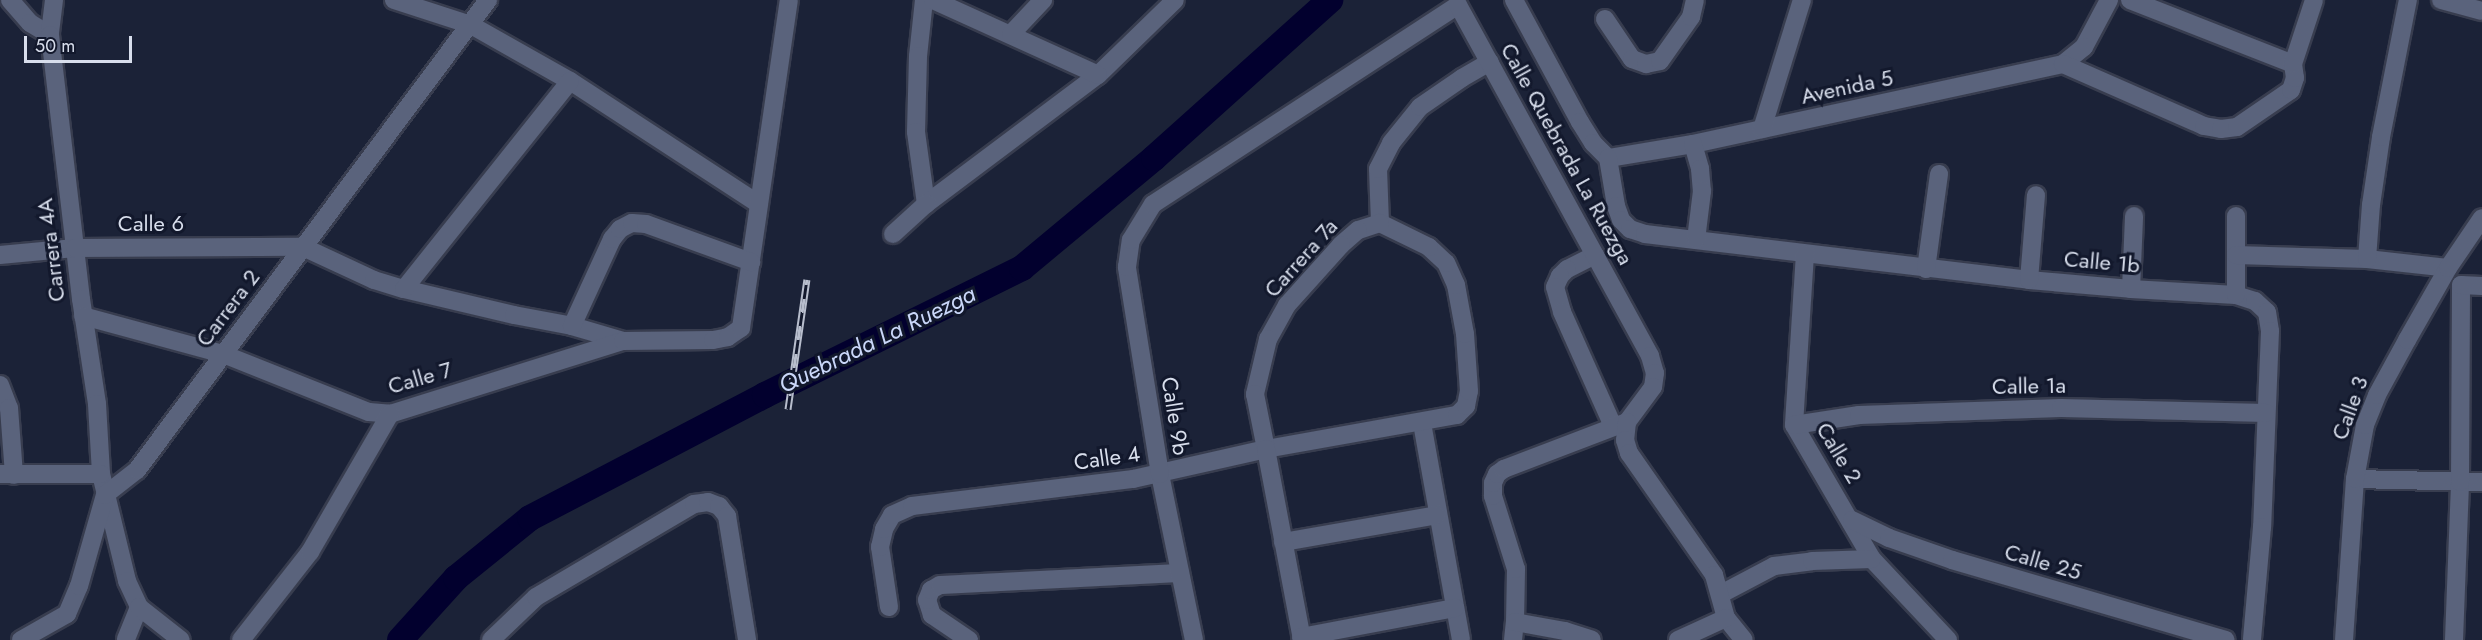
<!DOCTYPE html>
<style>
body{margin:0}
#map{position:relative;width:2482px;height:640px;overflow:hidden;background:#1b2237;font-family:Jost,sans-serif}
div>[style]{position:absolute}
.river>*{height:26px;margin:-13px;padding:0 13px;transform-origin:13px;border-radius:13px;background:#02002e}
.roads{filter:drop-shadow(2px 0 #383d4f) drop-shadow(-2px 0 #383d4f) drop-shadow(0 2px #383d4f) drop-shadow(0 -2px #383d4f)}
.minor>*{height:18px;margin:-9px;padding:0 9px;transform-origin:9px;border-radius:9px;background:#5a637c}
.rail>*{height:7px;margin-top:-3.5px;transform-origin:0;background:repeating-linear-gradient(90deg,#12182c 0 14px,#b8becd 0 28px);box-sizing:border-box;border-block:2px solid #b8becd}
span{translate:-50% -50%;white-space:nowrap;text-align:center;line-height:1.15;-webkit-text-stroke:6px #12182c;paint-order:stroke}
.street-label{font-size:22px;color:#d8deec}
.water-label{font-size:24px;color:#cad7f9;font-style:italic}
.scale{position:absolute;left:24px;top:36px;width:108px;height:27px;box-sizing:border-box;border:3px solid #d8deec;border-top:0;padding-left:8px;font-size:18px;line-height:21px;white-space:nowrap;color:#d8deec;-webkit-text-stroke:4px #12182c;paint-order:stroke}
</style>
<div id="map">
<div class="river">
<div style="left:400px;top:640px;width:84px;rotate:-47.9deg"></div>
<div style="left:456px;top:578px;width:95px;rotate:-39deg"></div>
<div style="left:530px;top:518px;width:265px;rotate:-27.6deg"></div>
<div style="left:765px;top:395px;width:287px;rotate:-26.3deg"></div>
<div style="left:1022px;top:268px;width:172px;rotate:-39.8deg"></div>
<div style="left:1154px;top:158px;width:237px;rotate:-41.9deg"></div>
</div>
<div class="roads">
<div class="minor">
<div style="left:10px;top:0;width:30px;rotate:49deg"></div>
<div style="left:30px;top:23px;width:23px;rotate:31deg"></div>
<div style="left:54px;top:0;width:35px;rotate:97deg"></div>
<div style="left:50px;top:35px;width:266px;rotate:83.3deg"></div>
<div style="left:81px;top:299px;width:106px;rotate:81.3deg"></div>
<div style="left:97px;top:404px;width:70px;rotate:86.7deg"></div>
<div style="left:101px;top:474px;width:110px;rotate:76.3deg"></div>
<div style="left:127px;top:581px;width:29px;rotate:65deg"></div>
<div style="left:139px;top:607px;width:35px;rotate:112deg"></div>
<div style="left:394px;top:0;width:81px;rotate:18deg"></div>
<div style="left:471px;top:25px;width:114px;rotate:29.5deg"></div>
<div style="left:570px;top:81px;width:225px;rotate:33.1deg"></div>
<div style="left:924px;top:0;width:56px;rotate:96.1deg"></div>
<div style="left:918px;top:56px;width:76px;rotate:91.5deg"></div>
<div style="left:916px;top:132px;width:73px;rotate:82.1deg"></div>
<div style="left:926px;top:204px;width:215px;rotate:-36.9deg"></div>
<div style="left:1098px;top:75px;width:107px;rotate:-44.2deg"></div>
<div style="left:933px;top:0;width:181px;rotate:24.4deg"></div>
<div style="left:1514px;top:0;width:139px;rotate:61.6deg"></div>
<div style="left:1580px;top:122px;width:25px;rotate:58deg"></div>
<div style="left:1593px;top:143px;width:21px;rotate:45deg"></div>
<div style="left:2109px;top:0;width:53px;rotate:118deg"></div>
<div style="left:2084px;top:47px;width:27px;rotate:141deg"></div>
<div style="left:2063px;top:64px;width:379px;rotate:167.8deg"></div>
<div style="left:1693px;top:144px;width:86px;rotate:170.6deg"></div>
<div style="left:1608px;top:158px;width:49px;rotate:80.5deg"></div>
<div style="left:1616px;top:206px;width:15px;rotate:70deg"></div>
<div style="left:1621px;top:220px;width:13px;rotate:45deg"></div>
<div style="left:1630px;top:229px;width:16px;rotate:18deg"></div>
<div style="left:1645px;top:234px;width:387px;rotate:6.8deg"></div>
<div style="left:2029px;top:280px;width:102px;rotate:5deg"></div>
<div style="left:2131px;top:289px;width:105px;rotate:3.3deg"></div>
<div style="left:2236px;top:295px;width:20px;rotate:18deg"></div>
<div style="left:2255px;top:301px;width:16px;rotate:43deg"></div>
<div style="left:2267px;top:312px;width:19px;rotate:81deg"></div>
<div style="left:2270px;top:331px;width:196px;rotate:92.3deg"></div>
<div style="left:2262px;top:527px;width:113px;rotate:95.1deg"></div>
<div style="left:2130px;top:0;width:175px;rotate:21.4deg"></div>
<div style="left:2441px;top:0;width:42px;rotate:15deg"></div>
<div style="left:1605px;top:19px;width:48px;rotate:56deg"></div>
<div style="left:1632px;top:59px;width:15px;rotate:20deg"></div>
<div style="left:1646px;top:64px;width:14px;rotate:-12deg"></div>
<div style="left:1660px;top:61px;width:54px;rotate:-54.8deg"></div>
<div style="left:1691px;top:17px;width:17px;rotate:-77deg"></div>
<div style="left:1011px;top:34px;width:47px;rotate:-46.7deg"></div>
<div style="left:2063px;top:64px;width:154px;rotate:23.7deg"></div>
<div style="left:2204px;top:126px;width:17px;rotate:10deg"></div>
<div style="left:2221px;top:129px;width:16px;rotate:-7deg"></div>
<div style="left:2237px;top:127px;width:65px;rotate:-34.4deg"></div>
<div style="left:2291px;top:90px;width:13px;rotate:-72deg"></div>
<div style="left:2295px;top:78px;width:14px;rotate:-98deg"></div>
<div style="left:2293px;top:64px;width:67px;rotate:-71.8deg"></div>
<div style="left:1762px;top:129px;width:135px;rotate:-72.8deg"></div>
<div style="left:1693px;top:144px;width:26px;rotate:74deg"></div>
<div style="left:1700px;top:169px;width:22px;rotate:85deg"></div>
<div style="left:1702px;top:191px;width:49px;rotate:97deg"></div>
<div style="left:2236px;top:216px;width:79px;rotate:90deg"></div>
<div style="left:1380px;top:223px;width:54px;rotate:-92.1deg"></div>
<div style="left:1378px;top:169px;width:29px;rotate:-63deg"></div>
<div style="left:1391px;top:143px;width:46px;rotate:-51.1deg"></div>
<div style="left:1420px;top:107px;width:51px;rotate:-34.6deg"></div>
<div style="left:1462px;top:78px;width:32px;rotate:-30deg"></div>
<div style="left:893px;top:234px;width:45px;rotate:-42.3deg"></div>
<div style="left:1805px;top:254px;width:171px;rotate:93.7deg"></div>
<div style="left:1794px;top:425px;width:155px;rotate:59.8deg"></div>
<div style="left:1872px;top:559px;width:111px;rotate:46.8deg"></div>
<div style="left:0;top:255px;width:75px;rotate:-5.3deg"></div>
<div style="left:75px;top:248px;width:228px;rotate:-0.3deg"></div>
<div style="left:303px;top:247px;width:78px;rotate:24.9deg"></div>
<div style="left:374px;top:280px;width:31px;rotate:17deg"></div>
<div style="left:404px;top:289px;width:113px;rotate:13.3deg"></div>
<div style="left:514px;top:315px;width:59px;rotate:10.7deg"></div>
<div style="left:572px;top:326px;width:53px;rotate:16.4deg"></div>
<div style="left:1595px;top:255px;width:31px;rotate:153deg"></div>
<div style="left:1567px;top:269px;width:10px;rotate:135deg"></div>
<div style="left:1560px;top:276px;width:12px;rotate:114deg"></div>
<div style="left:1555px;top:287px;width:26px;rotate:74deg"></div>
<div style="left:1562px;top:312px;width:125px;rotate:65.9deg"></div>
<div style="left:2236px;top:255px;width:131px;rotate:1.7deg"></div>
<div style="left:2367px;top:259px;width:81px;rotate:6.3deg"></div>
<div style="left:2367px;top:259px;width:54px;rotate:-85.8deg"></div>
<div style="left:2371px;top:205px;width:69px;rotate:-81.6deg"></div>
<div style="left:2381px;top:137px;width:140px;rotate:-78.9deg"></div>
<div style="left:1926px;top:269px;width:96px;rotate:-82.2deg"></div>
<div style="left:2029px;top:280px;width:85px;rotate:-85.3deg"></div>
<div style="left:404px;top:289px;width:266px;rotate:-51.4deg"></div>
<div style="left:2131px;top:289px;width:73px;rotate:-87.6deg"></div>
<div style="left:83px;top:316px;width:145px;rotate:15.2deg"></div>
<div style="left:223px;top:354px;width:157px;rotate:21.7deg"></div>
<div style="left:369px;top:412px;width:21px;rotate:5deg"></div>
<div style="left:390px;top:414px;width:244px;rotate:-17.4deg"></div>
<div style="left:623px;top:341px;width:90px;rotate:-0.6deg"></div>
<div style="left:713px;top:340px;width:15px;rotate:-11deg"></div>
<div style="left:728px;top:337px;width:16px;rotate:-35deg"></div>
<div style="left:741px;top:328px;width:331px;rotate:-81.7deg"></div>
<div style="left:572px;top:326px;width:96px;rotate:-65.3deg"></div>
<div style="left:612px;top:239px;width:13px;rotate:-51deg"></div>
<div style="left:620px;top:229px;width:13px;rotate:-27deg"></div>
<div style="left:632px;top:223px;width:14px;rotate:4deg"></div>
<div style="left:646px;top:224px;width:112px;rotate:19.9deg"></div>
<div style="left:0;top:385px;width:25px;rotate:69deg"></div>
<div style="left:9px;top:408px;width:67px;rotate:85.7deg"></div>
<div style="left:1422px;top:423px;width:220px;rotate:79.8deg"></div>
<div style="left:1794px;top:425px;width:66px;rotate:-8.7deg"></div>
<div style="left:1859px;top:415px;width:202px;rotate:-2deg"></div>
<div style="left:2061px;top:408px;width:205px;rotate:1.4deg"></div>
<div style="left:0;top:474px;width:101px"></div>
<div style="left:2355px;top:479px;width:127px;rotate:1.4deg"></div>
<div style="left:1852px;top:520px;width:41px;rotate:25.9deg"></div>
<div style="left:1889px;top:538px;width:67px;rotate:19.2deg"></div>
<div style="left:1952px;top:560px;width:285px;rotate:16.3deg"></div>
<div style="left:1283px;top:542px;width:156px;rotate:-9.9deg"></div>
<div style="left:1721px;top:594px;width:60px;rotate:-27.8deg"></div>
<div style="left:1774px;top:566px;width:38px;rotate:-7deg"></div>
<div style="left:1812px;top:561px;width:60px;rotate:-1.9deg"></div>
<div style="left:139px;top:607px;width:53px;rotate:38.2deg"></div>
<div style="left:889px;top:607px;width:61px;rotate:-98.5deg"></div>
<div style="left:880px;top:547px;width:18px;rotate:-77deg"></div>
<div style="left:884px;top:529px;width:16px;rotate:-60deg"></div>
<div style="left:892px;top:515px;width:22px;rotate:-24deg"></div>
<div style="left:912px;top:506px;width:223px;rotate:-7deg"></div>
<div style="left:1133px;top:479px;width:136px;rotate:-12.7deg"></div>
<div style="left:1266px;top:449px;width:194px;rotate:-10.1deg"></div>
<div style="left:1457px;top:415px;width:13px;rotate:-45deg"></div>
<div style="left:1466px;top:406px;width:15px;rotate:-79deg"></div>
<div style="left:1469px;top:391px;width:57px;rotate:-94deg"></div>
<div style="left:1465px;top:334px;width:50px;rotate:-100.4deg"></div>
<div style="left:1456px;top:285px;width:24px;rotate:-114deg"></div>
<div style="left:1446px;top:263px;width:23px;rotate:-137deg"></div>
<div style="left:1429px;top:247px;width:55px;rotate:-153.9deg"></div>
<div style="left:1380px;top:223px;width:23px;rotate:162deg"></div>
<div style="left:1358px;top:230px;width:23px;rotate:139deg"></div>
<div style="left:1341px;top:245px;width:81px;rotate:132deg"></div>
<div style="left:1287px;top:305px;width:39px;rotate:119deg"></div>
<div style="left:1268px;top:339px;width:57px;rotate:103.3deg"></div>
<div style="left:1255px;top:394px;width:56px;rotate:78.7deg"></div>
<div style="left:1266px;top:449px;width:194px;rotate:79.3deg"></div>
<div style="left:1515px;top:622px;width:53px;rotate:-88.9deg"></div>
<div style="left:1516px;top:569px;width:77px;rotate:-107.5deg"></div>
<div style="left:1493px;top:496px;width:13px;rotate:-90deg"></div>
<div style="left:1493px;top:483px;width:10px;rotate:-66deg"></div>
<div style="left:1497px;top:474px;width:9px;rotate:-36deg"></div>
<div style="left:1504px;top:469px;width:132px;rotate:-20.9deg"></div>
<div style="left:1301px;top:637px;width:157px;rotate:-10.7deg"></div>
<div style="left:21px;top:640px;width:53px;rotate:-29.5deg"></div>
<div style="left:67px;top:614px;width:30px;rotate:-67deg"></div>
<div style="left:79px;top:586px;width:95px;rotate:-74.1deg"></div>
<div style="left:105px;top:495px;width:41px;rotate:-38deg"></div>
<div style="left:137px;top:470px;width:587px;rotate:-53.25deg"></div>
<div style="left:241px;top:640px;width:112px;rotate:-51.9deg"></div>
<div style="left:310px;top:552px;width:160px;rotate:-59.9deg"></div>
<div style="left:491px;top:640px;width:62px;rotate:-43.7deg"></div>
<div style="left:536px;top:597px;width:183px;rotate:-30.5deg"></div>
<div style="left:694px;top:504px;width:14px;rotate:-8deg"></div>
<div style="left:708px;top:502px;width:12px;rotate:20deg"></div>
<div style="left:719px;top:506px;width:13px;rotate:51deg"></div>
<div style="left:727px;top:516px;width:126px;rotate:80.8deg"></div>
<div style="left:969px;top:640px;width:45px;rotate:-146deg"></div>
<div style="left:932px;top:615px;width:16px;rotate:-108deg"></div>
<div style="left:927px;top:600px;width:11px;rotate:-68deg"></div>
<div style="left:931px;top:590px;width:10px;rotate:-29deg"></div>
<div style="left:940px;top:585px;width:240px;rotate:-2.9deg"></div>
<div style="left:1194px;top:640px;width:169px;rotate:-101.6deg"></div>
<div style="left:1160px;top:474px;width:210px;rotate:-99.1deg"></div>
<div style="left:1127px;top:267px;width:27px;rotate:-82deg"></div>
<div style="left:1131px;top:240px;width:42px;rotate:-58.6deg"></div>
<div style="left:1153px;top:204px;width:364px;rotate:-33.1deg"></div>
<div style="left:1458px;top:5px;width:400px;rotate:61.3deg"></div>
<div style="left:1650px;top:356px;width:18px;rotate:74deg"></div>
<div style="left:1655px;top:373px;width:14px;rotate:98deg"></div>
<div style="left:1653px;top:387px;width:44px;rotate:126.6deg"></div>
<div style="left:1627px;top:422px;width:18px;rotate:96deg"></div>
<div style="left:1625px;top:440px;width:14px;rotate:73deg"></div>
<div style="left:1629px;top:453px;width:149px;rotate:55.1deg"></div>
<div style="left:1714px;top:575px;width:45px;rotate:74.4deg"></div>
<div style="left:1726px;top:618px;width:28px;rotate:51deg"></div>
<div style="left:1513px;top:640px;width:18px;rotate:-84deg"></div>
<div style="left:1515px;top:622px;width:51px;rotate:10.2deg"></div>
<div style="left:1565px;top:631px;width:28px;rotate:18deg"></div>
<div style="left:1678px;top:640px;width:53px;rotate:-24.6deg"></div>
<div style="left:2344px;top:640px;width:161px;rotate:-86.1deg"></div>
<div style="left:2355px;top:479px;width:55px;rotate:-79.5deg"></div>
<div style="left:2365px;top:425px;width:32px;rotate:-68deg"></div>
<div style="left:2377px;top:395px;width:63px;rotate:-61.4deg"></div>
<div style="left:2407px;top:340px;width:83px;rotate:-60.3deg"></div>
<div style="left:2448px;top:268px;width:60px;rotate:-55.8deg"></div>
<div style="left:2454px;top:640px;width:158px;rotate:-87.8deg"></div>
<div style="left:2460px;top:482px;width:197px;rotate:-89.7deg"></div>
<div style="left:2461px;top:285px;width:21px;rotate:3deg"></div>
</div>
</div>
<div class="rail">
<div style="left:788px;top:409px;width:131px;rotate:-81.7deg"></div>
</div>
<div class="street-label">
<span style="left:1847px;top:87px;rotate:-12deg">Avenida 5</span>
<span style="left:1567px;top:154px;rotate:61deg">Calle Quebrada La Ruezga</span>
<span style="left:151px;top:224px">Calle 6</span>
<span style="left:51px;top:250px;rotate:-97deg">Carrera 4A</span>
<span style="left:1301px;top:258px;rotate:-48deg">Carrera 7a</span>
<span style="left:2102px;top:262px;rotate:5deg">Calle 1b</span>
<span style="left:228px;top:308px;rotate:-53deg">Carrera 2</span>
<span style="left:420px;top:378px;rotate:-16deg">Calle 7</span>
<span style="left:2029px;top:386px;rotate:-1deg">Calle 1a</span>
<span style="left:2350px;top:408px;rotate:-70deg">Calle 3</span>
<span style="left:1175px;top:416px;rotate:81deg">Calle 9b</span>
<span style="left:1839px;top:453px;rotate:59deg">Calle 2</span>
<span style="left:1107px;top:458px;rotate:-8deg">Calle 4</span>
<span style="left:2043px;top:562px;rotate:16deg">Calle 25</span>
</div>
<div class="water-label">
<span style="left:877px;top:339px;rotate:-26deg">Quebrada La Ruezga</span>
</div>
<div class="scale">50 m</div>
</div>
